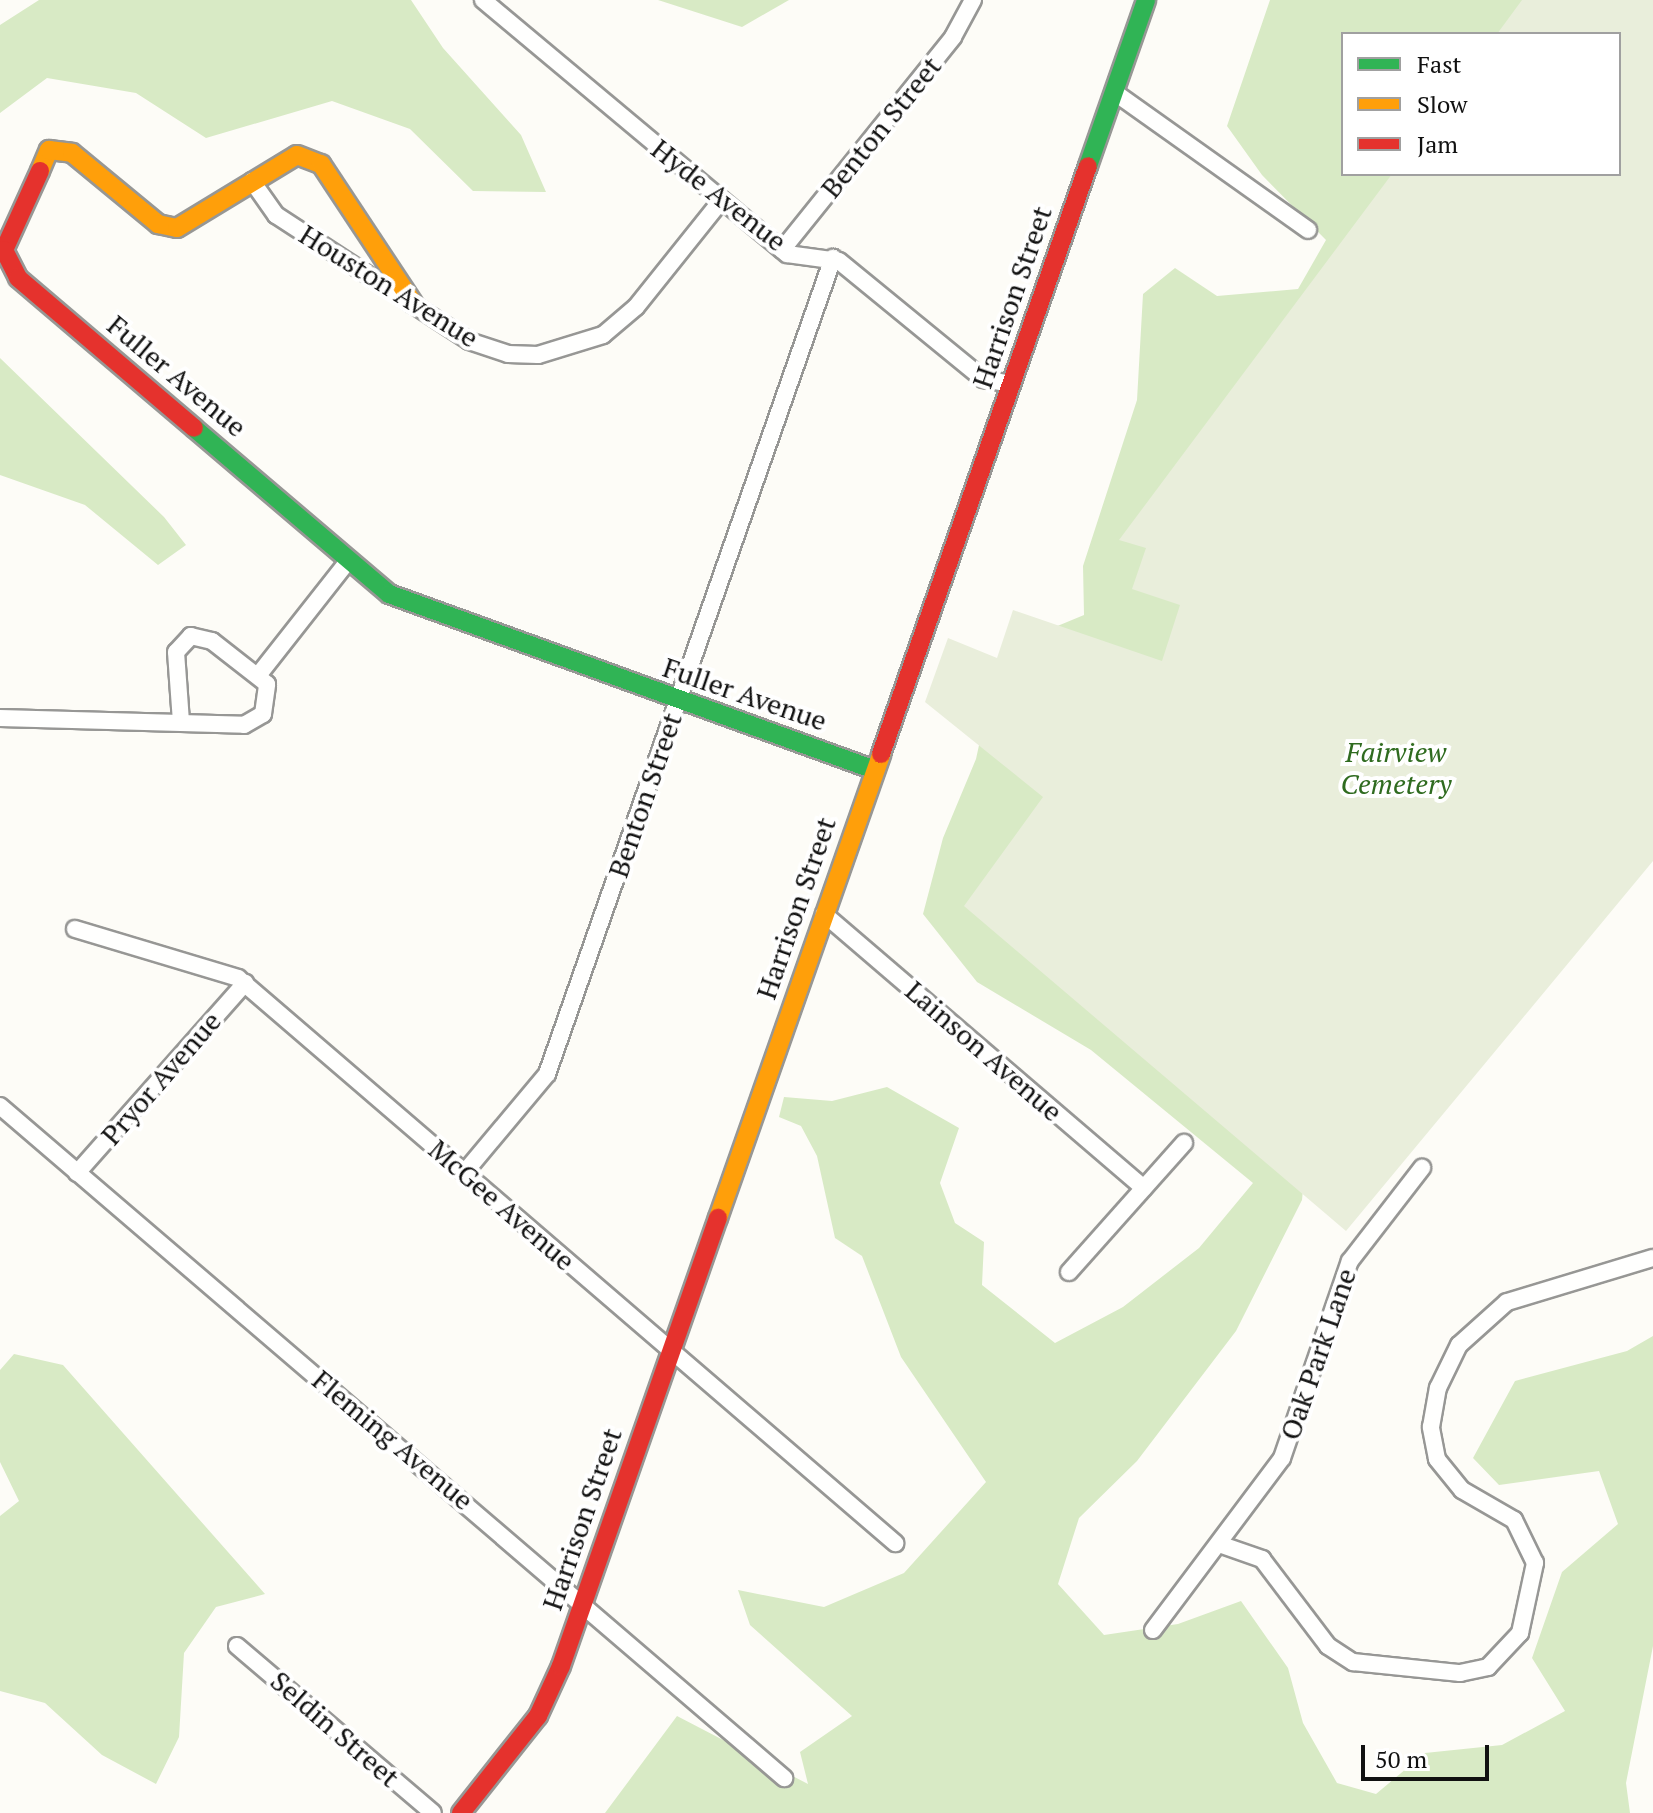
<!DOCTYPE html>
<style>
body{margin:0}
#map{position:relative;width:1653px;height:1813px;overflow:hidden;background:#fdfcf7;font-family:"PT Serif",serif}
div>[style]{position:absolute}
.forest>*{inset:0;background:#d8eac5}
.cemetery>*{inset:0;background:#e9eedb}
.roads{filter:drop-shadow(2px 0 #979795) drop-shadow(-2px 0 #979795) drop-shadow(0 2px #979795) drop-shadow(0 -2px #979795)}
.street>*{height:16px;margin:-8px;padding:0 8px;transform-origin:8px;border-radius:8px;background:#fffffe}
.fast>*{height:18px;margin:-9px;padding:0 9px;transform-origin:9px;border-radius:9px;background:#30b455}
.slow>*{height:18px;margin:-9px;padding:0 9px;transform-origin:9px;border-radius:9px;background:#ff9f0a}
.jam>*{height:18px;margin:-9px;padding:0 9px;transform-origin:9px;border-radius:9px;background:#e5322d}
span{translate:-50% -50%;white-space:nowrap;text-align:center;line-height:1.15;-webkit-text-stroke:8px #fff;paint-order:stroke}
.street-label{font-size:28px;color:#111}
.park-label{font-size:28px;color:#2f6b1f;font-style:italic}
.legend{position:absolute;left:1341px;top:32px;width:280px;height:144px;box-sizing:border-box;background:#fff;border:2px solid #a0a0a0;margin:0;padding:10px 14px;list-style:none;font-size:24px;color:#111}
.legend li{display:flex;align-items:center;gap:16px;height:40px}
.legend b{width:40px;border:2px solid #a0a0a0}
.scale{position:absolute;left:1361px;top:1745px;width:128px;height:36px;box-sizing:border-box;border:4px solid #111;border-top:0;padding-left:10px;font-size:24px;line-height:28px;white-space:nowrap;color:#111;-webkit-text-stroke:6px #fff;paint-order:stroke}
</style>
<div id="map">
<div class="forest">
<div style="clip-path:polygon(39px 0,411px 0,443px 48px,521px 135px,546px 192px,473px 191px,410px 129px,332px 101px,206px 138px,136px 93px,47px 78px,0 113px,0 25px)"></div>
<div style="clip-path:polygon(658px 0,789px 0,742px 27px)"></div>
<div style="clip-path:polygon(1270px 0,1561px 0,1560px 34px,1343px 34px,1343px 174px,1563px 174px,1311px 1104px,1302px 1200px,1236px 1331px,1137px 1461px,1079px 1518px,1058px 1584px,1104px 1635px,1178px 1624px,1241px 1601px,1288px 1668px,1303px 1723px,1337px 1783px,1376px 1794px,1425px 1753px,1502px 1745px,1565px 1711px,1532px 1658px,1562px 1572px,1618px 1524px,1599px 1471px,1499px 1485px,1473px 1458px,1515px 1381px,1627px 1351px,1653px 1336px,1653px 1646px,1626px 1783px,1630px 1813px,605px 1813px,677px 1716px,808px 1784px,800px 1752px,852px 1716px,750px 1625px,738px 1590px,824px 1607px,904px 1573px,986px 1482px,901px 1357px,862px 1256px,835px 1238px,817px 1156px,801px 1126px,779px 1117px,784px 1097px,832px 1101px,887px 1087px,959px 1128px,940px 1183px,955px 1223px,984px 1242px,982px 1285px,1055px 1343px,1123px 1307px,1199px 1248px,1253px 1183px,1091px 1050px,977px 982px,923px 914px,943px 838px,976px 759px,996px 667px,1026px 639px,1084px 615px,1083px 566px,1137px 400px,1143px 294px,1175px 268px,1217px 296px,1298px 289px,1326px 240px,1262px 175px,1227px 126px)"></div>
<div style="clip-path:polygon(0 358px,164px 517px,186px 545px,158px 565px,85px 505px,0 475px)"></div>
<div style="clip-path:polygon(14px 1354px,63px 1365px,265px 1594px,216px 1607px,184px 1653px,179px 1737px,156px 1784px,102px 1755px,45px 1703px,0 1691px,0 1516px,19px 1501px,0 1462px,0 1370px)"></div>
</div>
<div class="cemetery">
<div style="clip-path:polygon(1522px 0,1653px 0,1653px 861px,1346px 1231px,964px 906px,1043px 797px,925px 702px,948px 638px,997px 658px,1013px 610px,1162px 661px,1180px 605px,1132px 589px,1146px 548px,1119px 540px,1392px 174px,1619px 174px,1619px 34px,1497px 34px)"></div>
</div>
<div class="roads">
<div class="street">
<div style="left:483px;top:0;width:396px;rotate:39.9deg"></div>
<div style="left:787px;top:254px;width:52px;rotate:7.7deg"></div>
<div style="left:839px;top:261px;width:186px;rotate:39.3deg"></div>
<div style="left:983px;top:379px;width:27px;rotate:10deg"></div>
<div style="left:1114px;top:92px;width:238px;rotate:35.4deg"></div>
<div style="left:252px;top:181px;width:42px;rotate:54.8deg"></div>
<div style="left:276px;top:215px;width:230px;rotate:33.1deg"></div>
<div style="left:469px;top:341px;width:41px;rotate:18.4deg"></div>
<div style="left:508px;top:354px;width:30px;rotate:2deg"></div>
<div style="left:538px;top:355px;width:68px;rotate:-17.1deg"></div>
<div style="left:603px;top:335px;width:43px;rotate:-40.3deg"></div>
<div style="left:636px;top:307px;width:136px;rotate:-51.3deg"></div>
<div style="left:782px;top:250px;width:273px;rotate:-51.2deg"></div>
<div style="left:953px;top:37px;width:42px;rotate:-61.6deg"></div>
<div style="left:260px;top:673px;width:142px;rotate:-51.8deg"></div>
<div style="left:0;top:718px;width:244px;rotate:1.6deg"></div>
<div style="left:244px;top:725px;width:22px;rotate:-30deg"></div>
<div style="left:263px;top:714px;width:30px;rotate:-82deg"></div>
<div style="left:267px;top:684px;width:70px;rotate:-142deg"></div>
<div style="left:212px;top:641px;width:22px;rotate:-167deg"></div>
<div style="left:191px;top:636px;width:22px;rotate:133deg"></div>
<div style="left:176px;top:652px;width:69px;rotate:85.9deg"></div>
<div style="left:824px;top:914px;width:421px;rotate:40.6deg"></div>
<div style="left:75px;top:929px;width:170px;rotate:16.7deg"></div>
<div style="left:238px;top:978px;width:867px;rotate:40.69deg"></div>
<div style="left:0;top:1106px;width:1033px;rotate:40.6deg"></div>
<div style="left:465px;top:1172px;width:128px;rotate:-50.1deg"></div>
<div style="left:547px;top:1074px;width:865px;rotate:-70.68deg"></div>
<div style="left:77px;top:1173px;width:254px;rotate:-48.5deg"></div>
<div style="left:1069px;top:1272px;width:173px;rotate:-48.3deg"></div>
<div style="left:1219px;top:1544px;width:46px;rotate:19.2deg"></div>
<div style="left:1262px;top:1559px;width:109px;rotate:52.8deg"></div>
<div style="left:1328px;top:1646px;width:30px;rotate:33deg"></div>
<div style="left:1353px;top:1662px;width:108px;rotate:5.9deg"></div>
<div style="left:1460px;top:1673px;width:29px;rotate:-12deg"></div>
<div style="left:1488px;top:1667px;width:47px;rotate:-46.7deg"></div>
<div style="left:1520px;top:1633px;width:72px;rotate:-77.9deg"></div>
<div style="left:1535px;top:1563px;width:48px;rotate:-116deg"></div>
<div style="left:1514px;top:1520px;width:60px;rotate:-150deg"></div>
<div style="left:1462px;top:1490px;width:40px;rotate:-129deg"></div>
<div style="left:1437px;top:1459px;width:33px;rotate:-101deg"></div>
<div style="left:1431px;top:1427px;width:40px;rotate:-80deg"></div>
<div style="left:1438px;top:1388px;width:48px;rotate:-64deg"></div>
<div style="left:1459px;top:1345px;width:64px;rotate:-41.9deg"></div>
<div style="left:1507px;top:1302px;width:152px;rotate:-16.8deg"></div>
<div style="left:1153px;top:1630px;width:215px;rotate:-53.1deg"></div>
<div style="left:1282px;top:1458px;width:208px;rotate:-71deg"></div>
<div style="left:1350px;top:1261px;width:118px;rotate:-52.3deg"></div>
<div style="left:237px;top:1646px;width:257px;rotate:40.4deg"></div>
</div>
<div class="fast">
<div style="left:1088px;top:166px;width:176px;rotate:-70.7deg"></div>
<div style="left:194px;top:428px;width:256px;rotate:40.4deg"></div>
<div style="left:389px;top:594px;width:517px;rotate:19.91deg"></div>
</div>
<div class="slow">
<div style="left:40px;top:171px;width:23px;rotate:-67deg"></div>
<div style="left:49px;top:150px;width:23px;rotate:7deg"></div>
<div style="left:72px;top:153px;width:112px;rotate:39.5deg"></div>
<div style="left:158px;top:224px;width:19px;rotate:12deg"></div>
<div style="left:177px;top:228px;width:140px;rotate:-31.3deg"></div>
<div style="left:297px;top:155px;width:26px;rotate:21deg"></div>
<div style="left:321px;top:164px;width:167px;rotate:56.5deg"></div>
<div style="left:718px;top:1218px;width:492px;rotate:-70.6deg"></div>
</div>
<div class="jam">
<div style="left:40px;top:171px;width:87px;rotate:114.5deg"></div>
<div style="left:4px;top:250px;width:31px;rotate:63deg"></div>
<div style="left:18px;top:278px;width:231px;rotate:40.4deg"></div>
<div style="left:881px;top:754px;width:623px;rotate:-70.61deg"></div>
<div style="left:461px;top:1813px;width:124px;rotate:-51.6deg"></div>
<div style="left:538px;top:1716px;width:55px;rotate:-65.3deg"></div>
<div style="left:561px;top:1666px;width:475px;rotate:-70.7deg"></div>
</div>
</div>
<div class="street-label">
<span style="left:881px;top:127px;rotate:-51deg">Benton Street</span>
<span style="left:719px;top:195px;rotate:38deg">Hyde Avenue</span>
<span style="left:389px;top:286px;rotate:32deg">Houston Avenue</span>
<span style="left:1012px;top:297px;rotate:-71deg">Harrison Street</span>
<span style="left:177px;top:376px;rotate:40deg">Fuller Avenue</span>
<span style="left:745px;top:694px;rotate:19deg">Fuller Avenue</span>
<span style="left:645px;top:795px;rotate:-71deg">Benton Street</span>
<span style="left:796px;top:908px;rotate:-71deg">Harrison Street</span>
<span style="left:984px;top:1051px;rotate:41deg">Lainson Avenue</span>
<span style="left:161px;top:1078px;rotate:-49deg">Pryor Avenue</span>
<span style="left:502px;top:1205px;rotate:41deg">McGee Avenue</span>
<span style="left:1318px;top:1354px;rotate:-71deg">Oak Park Lane</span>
<span style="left:393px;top:1440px;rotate:40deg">Fleming Avenue</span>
<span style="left:582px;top:1519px;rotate:-71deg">Harrison Street</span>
<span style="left:335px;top:1729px;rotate:41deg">Seldin Street</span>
</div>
<div class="park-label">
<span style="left:1396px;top:768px">Fairview<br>Cemetery</span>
</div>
<ul class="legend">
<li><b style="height:10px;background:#30b455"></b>Fast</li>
<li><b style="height:10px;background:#ff9f0a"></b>Slow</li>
<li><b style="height:10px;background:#e5322d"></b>Jam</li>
</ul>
<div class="scale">50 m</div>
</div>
